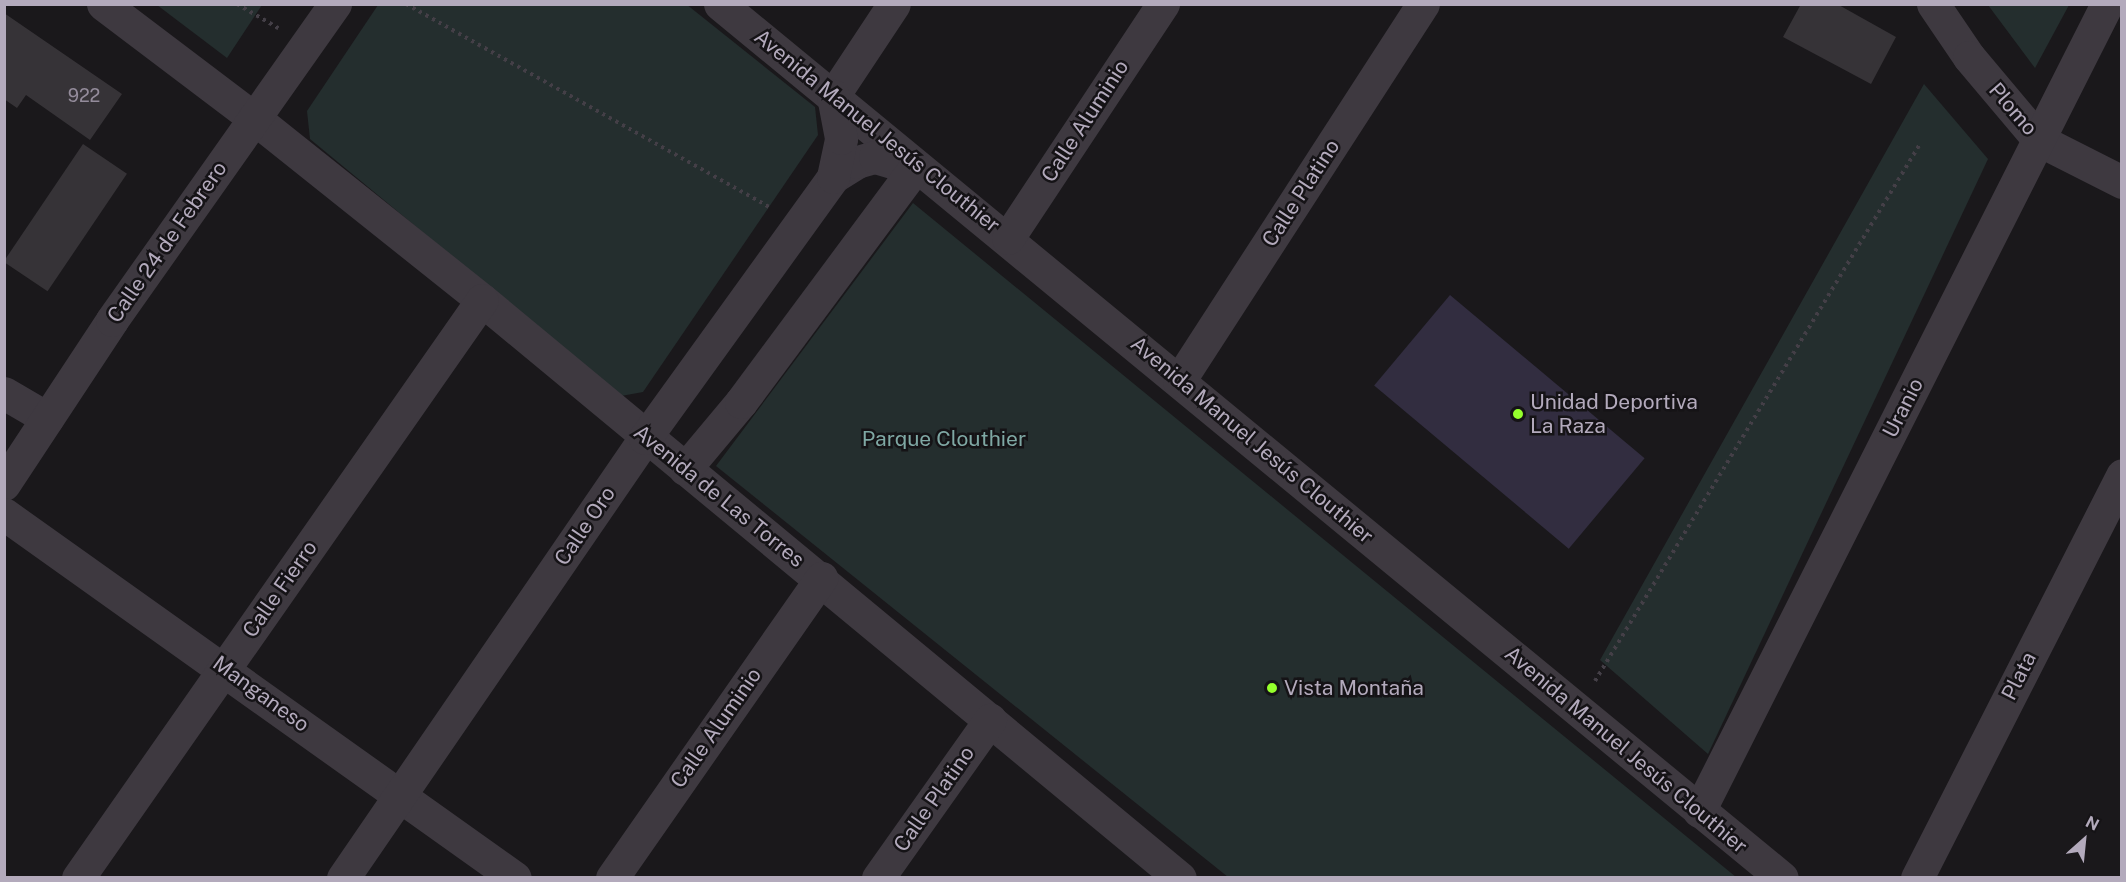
<!DOCTYPE html>
<meta charset="utf-8">
<style>
body{margin:0}
#map{position:relative;width:2126px;height:882px;overflow:hidden;background:#1a181b;font-family:"Public Sans",sans-serif}
div>[style]{position:absolute}
.green>*{inset:0;background:#242e2e}
.water>*{inset:0;background:#322d40;transform-origin:0 0}
.building>*{inset:0;background:#363337;transform-origin:0 0}
.path>*{height:4px;margin-top:-2px;transform-origin:0;background:repeating-linear-gradient(90deg,#443f47 0 3px,transparent 0 7.5px)}
.minor>*{height:33px;margin:-16.5px;padding:0 16.5px;transform-origin:16.5px;border-radius:16.5px;background:#3e3940}
.dots>*{width:16px;height:16px;translate:-50% -50%;box-sizing:border-box;border:3px solid #151316;border-radius:50%}
span{translate:-50% -50%;white-space:nowrap;text-align:center;line-height:1.15;-webkit-text-stroke:5px #151316;paint-order:stroke}
.number-label{font-size:18px;color:#948c9b}
.number-label span{-webkit-text-stroke-width:0}
.street-label{font-size:21px;color:#b3aabc}
.poi-label{font-size:21px;color:#b3aabc}
.left{translate:0 -50%;text-align:left}
.park-label{font-size:21px;color:#7fa8a4}
.frame{position:absolute;inset:0;border:6px solid #b3aabc;pointer-events:none}
.north{position:absolute;left:2054px;top:810px;width:60px;height:60px;-webkit-text-stroke:4px #151316;paint-order:stroke;rotate:27deg;font-size:16px;font-weight:700;line-height:24px;text-align:center;color:#b3aabc}
.north::after{content:'';display:block;margin:auto;width:21px;height:27px;background:#b3aabc;clip-path:polygon(50% 0,100% 100%,50% 72%,0 100%)}
</style>
<div id="map">
<div class="green">
<div style="clip-path:polygon(686px 4px,815px 107px,818px 135px,643px 392px,621px 396px,310px 139px,307px 111px,378px 5px)"></div>
<div style="clip-path:polygon(157px 5px,262px 5px,227px 58px)"></div>
<div style="clip-path:polygon(1988px 5px,2069px 5px,2035px 68px)"></div>
<div style="clip-path:polygon(1924px 84px,1988px 159px,1708px 754px,1600px 660px)"></div>
<div style="clip-path:polygon(913px 203px,1736px 877px,1228px 877px,716px 466px)"></div>
</div>
<div class="water">
<div style="left:1450px;top:295px;width:254px;height:118px;rotate:40deg"></div>
</div>
<div class="building">
<div style="clip-path:polygon(1801px 4px,1837px 4px,1896px 37px,1871px 84px,1783px 37px)"></div>
<div style="clip-path:polygon(4px 13px,122px 94px,90px 140px,26px 95px,17px 108px,4px 99px)"></div>
<div style="left:83px;top:144px;width:53px;height:142px;rotate:34deg"></div>
</div>
<div class="path">
<div style="left:237px;top:4px;width:48px;rotate:30.3deg"></div>
<div style="left:406px;top:4px;width:416px;rotate:29.2deg"></div>
<div style="left:1595px;top:681px;width:628px;rotate:-58.82deg"></div>
</div>
<div class="minor">
<div style="left:103px;top:4px;width:189px;rotate:37.1deg"></div>
<div style="left:254px;top:118px;width:292px;rotate:38.6deg"></div>
<div style="left:482px;top:300px;width:906px;rotate:39.63deg"></div>
<div style="left:720px;top:4px;width:1375px;rotate:39.45deg"></div>
<div style="left:1933px;top:4px;width:64px;rotate:55.8deg"></div>
<div style="left:1969px;top:57px;width:109px;rotate:49.9deg"></div>
<div style="left:2039px;top:140px;width:93px;rotate:26.8deg"></div>
<div style="left:833px;top:96px;width:110px;rotate:-56.5deg"></div>
<div style="left:833px;top:177px;width:28px;rotate:-32deg"></div>
<div style="left:857px;top:162px;width:19px;rotate:-16deg"></div>
<div style="left:875px;top:157px;width:42px;rotate:16.7deg"></div>
<div style="left:1008px;top:238px;width:281px;rotate:-56.5deg"></div>
<div style="left:1179px;top:381px;width:449px;rotate:-57.1deg"></div>
<div style="left:4px;top:393px;width:50px;rotate:30.2deg"></div>
<div style="left:685px;top:469px;width:87px;rotate:-50.1deg"></div>
<div style="left:741px;top:402px;width:290px;rotate:-53.4deg"></div>
<div style="left:4px;top:484px;width:196px;rotate:-56.6deg"></div>
<div style="left:112px;top:320px;width:387px;rotate:-54.8deg"></div>
<div style="left:4px;top:514px;width:627px;rotate:35.46deg"></div>
<div style="left:1699px;top:811px;width:904px;rotate:-63.18deg"></div>
<div style="left:78px;top:878px;width:705px;rotate:-55.05deg"></div>
<div style="left:343px;top:878px;width:534px;rotate:-55.54deg"></div>
<div style="left:645px;top:438px;width:322px;rotate:-54.2deg"></div>
<div style="left:833px;top:177px;width:40px;rotate:-78deg"></div>
<div style="left:841px;top:138px;width:43px;rotate:-100.8deg"></div>
<div style="left:612px;top:878px;width:366px;rotate:-55.1deg"></div>
<div style="left:878px;top:878px;width:194px;rotate:-54.7deg"></div>
<div style="left:1917px;top:878px;width:452px;rotate:-63deg"></div>
</div>
<div class="dots">
<div style="left:1518px;top:414px;background:#95ff2c"></div>
<div style="left:1272px;top:688px;background:#95ff2c"></div>
</div>
<div class="number-label">
<span style="left:84px;top:96px">922</span>
</div>
<div class="street-label">
<span style="left:2013px;top:109px;rotate:49deg">Plomo</span>
<span style="left:1085px;top:121px;rotate:-57deg">Calle Aluminio</span>
<span style="left:877px;top:131px;rotate:39deg">Avenida Manuel Jesús Clouthier</span>
<span style="left:1301px;top:193px;rotate:-57deg">Calle Platino</span>
<span style="left:167px;top:242px;rotate:-55deg">Calle 24 de Febrero</span>
<span style="left:1903px;top:408px;rotate:-63deg">Uranio</span>
<span style="left:1252px;top:440px;rotate:40deg">Avenida Manuel Jesús Clouthier</span>
<span style="left:719px;top:496px;rotate:39deg">Avenida de Las Torres</span>
<span style="left:585px;top:526px;rotate:-56deg">Calle Oro</span>
<span style="left:280px;top:589px;rotate:-55deg">Calle Fierro</span>
<span style="left:2019px;top:676px;rotate:-63deg">Plata</span>
<span style="left:261px;top:694px;rotate:36deg">Manganeso</span>
<span style="left:716px;top:728px;rotate:-55deg">Calle Aluminio</span>
<span style="left:1626px;top:750px;rotate:40deg">Avenida Manuel Jesús Clouthier</span>
<span style="left:934px;top:799px;rotate:-55deg">Calle Platino</span>
</div>
<div class="poi-label">
<span class="left" style="left:1530px;top:414px">Unidad Deportiva<br>La Raza</span>
<span class="left" style="left:1284px;top:688px">Vista Montaña</span>
</div>
<div class="park-label">
<span style="left:944px;top:439px">Parque Clouthier</span>
</div>
<div class="frame"></div>
<div class="north">N</div>
</div>
